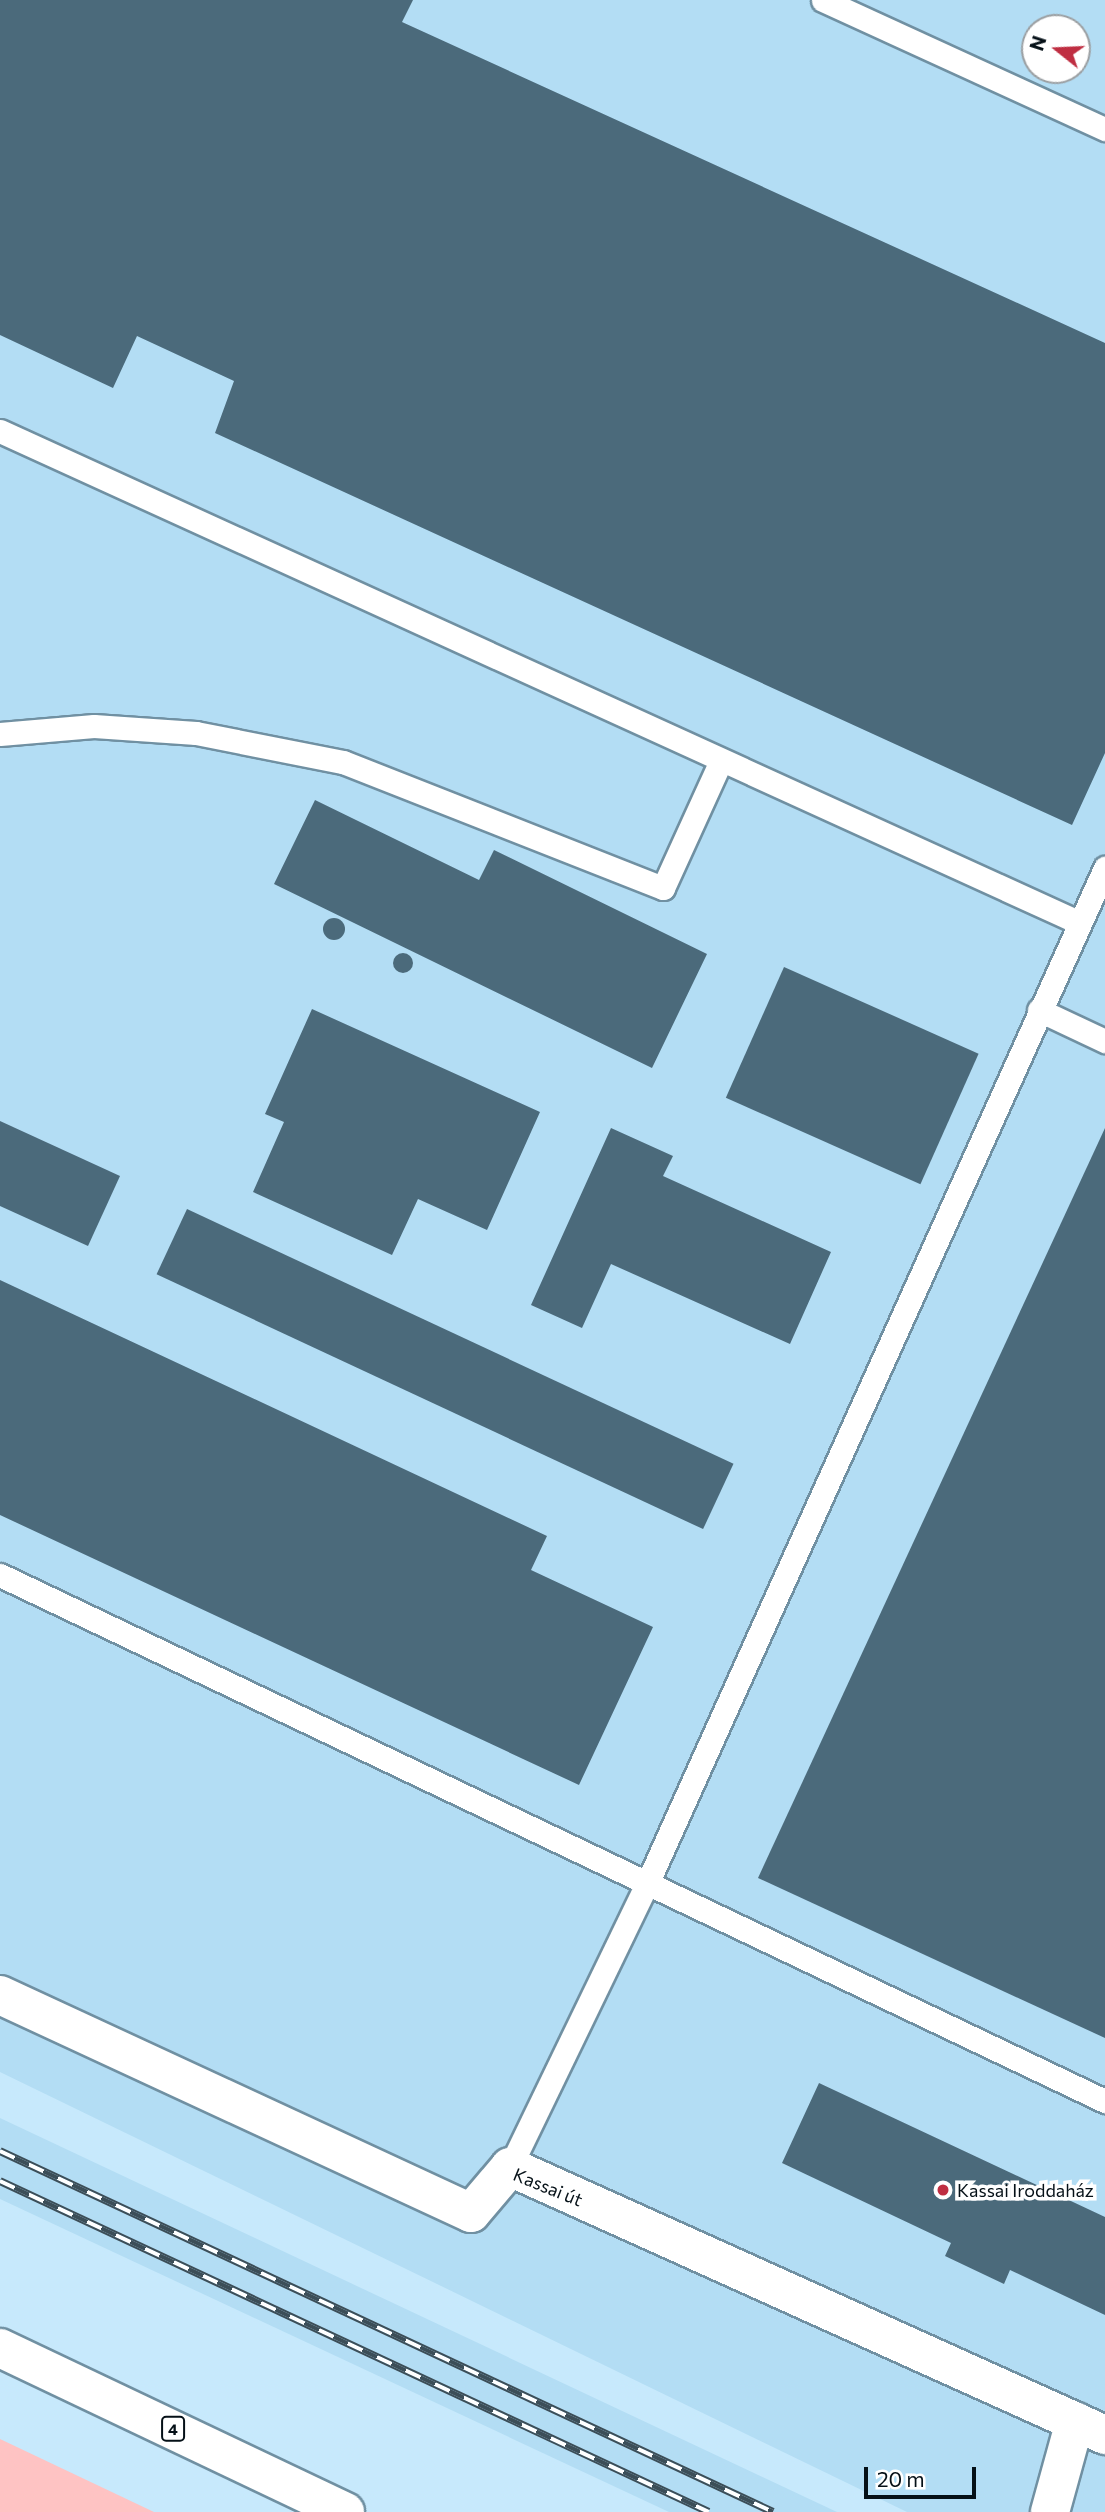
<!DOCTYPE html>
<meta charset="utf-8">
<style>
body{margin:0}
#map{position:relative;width:1105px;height:2512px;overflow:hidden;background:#c7e9fc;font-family:Commissioner,sans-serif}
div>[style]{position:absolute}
.built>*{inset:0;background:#b3ddf4}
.green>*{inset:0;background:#fec3c3}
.building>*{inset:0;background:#4b6a7b;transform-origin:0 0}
.round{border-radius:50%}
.roads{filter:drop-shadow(2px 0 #7090a2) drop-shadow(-2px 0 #7090a2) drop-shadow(0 2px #7090a2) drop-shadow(0 -2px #7090a2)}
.service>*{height:23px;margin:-11.5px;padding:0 11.5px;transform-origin:11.5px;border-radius:11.5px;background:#fff}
.minor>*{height:38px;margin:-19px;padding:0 19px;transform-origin:19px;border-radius:19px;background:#fff}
.primary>*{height:38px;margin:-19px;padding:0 19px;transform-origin:19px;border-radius:19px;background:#fff}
.rail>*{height:8px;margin-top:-4px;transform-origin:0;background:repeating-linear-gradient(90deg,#fff 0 16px,#3c4e58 0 32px);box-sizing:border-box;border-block:2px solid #3c4e58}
.dots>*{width:19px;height:19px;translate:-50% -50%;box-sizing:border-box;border:4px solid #fff;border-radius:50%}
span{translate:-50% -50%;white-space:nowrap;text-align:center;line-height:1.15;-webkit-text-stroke:7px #fff;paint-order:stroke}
.shield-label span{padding:2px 5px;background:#fff;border:2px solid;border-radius:5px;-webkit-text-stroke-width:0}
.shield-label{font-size:16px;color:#051017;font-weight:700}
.street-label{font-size:18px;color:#051017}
.poi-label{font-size:18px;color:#051017}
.left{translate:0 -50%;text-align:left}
.north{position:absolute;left:1021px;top:14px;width:70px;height:70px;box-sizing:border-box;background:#fff;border:2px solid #9b9fa2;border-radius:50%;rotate:288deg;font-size:19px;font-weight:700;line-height:28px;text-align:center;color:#051017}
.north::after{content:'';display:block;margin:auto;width:24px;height:32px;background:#bf2e42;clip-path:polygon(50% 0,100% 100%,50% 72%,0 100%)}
.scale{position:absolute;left:864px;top:2467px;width:112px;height:32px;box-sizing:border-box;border:4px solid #051017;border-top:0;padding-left:9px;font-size:21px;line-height:24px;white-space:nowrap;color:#051017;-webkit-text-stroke:5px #fff;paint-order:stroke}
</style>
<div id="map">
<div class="built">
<div style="clip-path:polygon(evenodd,0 0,1105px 0,1105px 2512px,907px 2512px,0 2072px,0 0,1035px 28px,1077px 28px,1077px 70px,1035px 70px,1035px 28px)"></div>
<div style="clip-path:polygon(0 2118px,837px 2512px,669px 2512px,0 2199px)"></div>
</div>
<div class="green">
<div style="clip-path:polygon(0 2439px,154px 2512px,0 2512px)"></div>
</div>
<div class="building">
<div style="clip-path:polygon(0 0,413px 0,402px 22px,1105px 343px,1105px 753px,1072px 825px,215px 433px,234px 381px,137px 336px,113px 388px,0 335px)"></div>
<div style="clip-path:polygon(315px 800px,479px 880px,494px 850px,707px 954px,652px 1068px,274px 884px)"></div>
<div class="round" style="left:323px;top:918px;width:22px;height:22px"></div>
<div class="round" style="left:393px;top:953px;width:20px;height:20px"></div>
<div style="left:784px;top:967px;width:213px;height:143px;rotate:24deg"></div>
<div style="clip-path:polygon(312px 1009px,540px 1112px,487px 1230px,418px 1199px,392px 1255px,253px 1192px,284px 1122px,265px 1114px)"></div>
<div style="clip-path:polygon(0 1121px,120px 1176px,88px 1246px,0 1206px)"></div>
<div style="clip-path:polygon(611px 1128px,673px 1156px,663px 1176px,831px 1252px,790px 1344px,611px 1264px,582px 1328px,531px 1305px)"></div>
<div style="clip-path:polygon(1105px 1128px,1105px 2038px,758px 1878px)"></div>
<div style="left:187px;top:1209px;width:603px;height:72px;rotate:25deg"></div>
<div style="clip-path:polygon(0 1280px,547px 1536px,531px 1570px,653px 1627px,579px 1785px,0 1515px)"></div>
<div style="clip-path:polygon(819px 2083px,1105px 2217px,1105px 2315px,1010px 2270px,1004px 2284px,945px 2256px,951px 2243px,782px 2163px)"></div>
</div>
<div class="roads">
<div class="service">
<div style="left:823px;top:0;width:310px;rotate:24.6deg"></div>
<div style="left:0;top:431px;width:1185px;rotate:24.49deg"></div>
<div style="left:0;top:734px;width:94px;rotate:-4.9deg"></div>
<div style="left:94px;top:726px;width:102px;rotate:3.9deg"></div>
<div style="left:196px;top:733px;width:150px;rotate:11.2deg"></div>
<div style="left:343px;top:762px;width:344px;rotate:21.5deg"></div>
<div style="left:663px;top:888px;width:137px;rotate:-65.5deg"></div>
<div style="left:1039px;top:1010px;width:73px;rotate:25.2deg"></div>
<div style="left:0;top:1575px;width:1224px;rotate:25.46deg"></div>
<div style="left:510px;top:2167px;width:312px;rotate:-64.2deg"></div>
<div style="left:646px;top:1886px;width:1117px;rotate:-65.73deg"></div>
</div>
<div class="minor">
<div style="left:0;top:1995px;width:519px;rotate:24.84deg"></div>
<div style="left:471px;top:2213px;width:60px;rotate:-49.7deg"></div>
<div style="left:510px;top:2167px;width:653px;rotate:24.25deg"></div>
<div style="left:1050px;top:2512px;width:94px;rotate:-74.6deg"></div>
</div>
<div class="primary">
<div style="left:0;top:2348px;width:382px;rotate:25.4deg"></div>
</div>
</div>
<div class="rail">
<div style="left:0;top:2151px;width:853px;rotate:25.03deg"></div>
<div style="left:0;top:2181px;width:782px;rotate:25.03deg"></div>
</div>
<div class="dots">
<div style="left:943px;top:2190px;background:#bf2e42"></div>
</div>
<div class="shield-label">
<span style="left:173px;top:2429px">4</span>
</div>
<div class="street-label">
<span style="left:548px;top:2187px;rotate:22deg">Kassai út</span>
</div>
<div class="poi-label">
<span class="left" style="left:957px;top:2190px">Kassai Iroddaház</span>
</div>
<div class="north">N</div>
<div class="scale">20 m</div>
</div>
